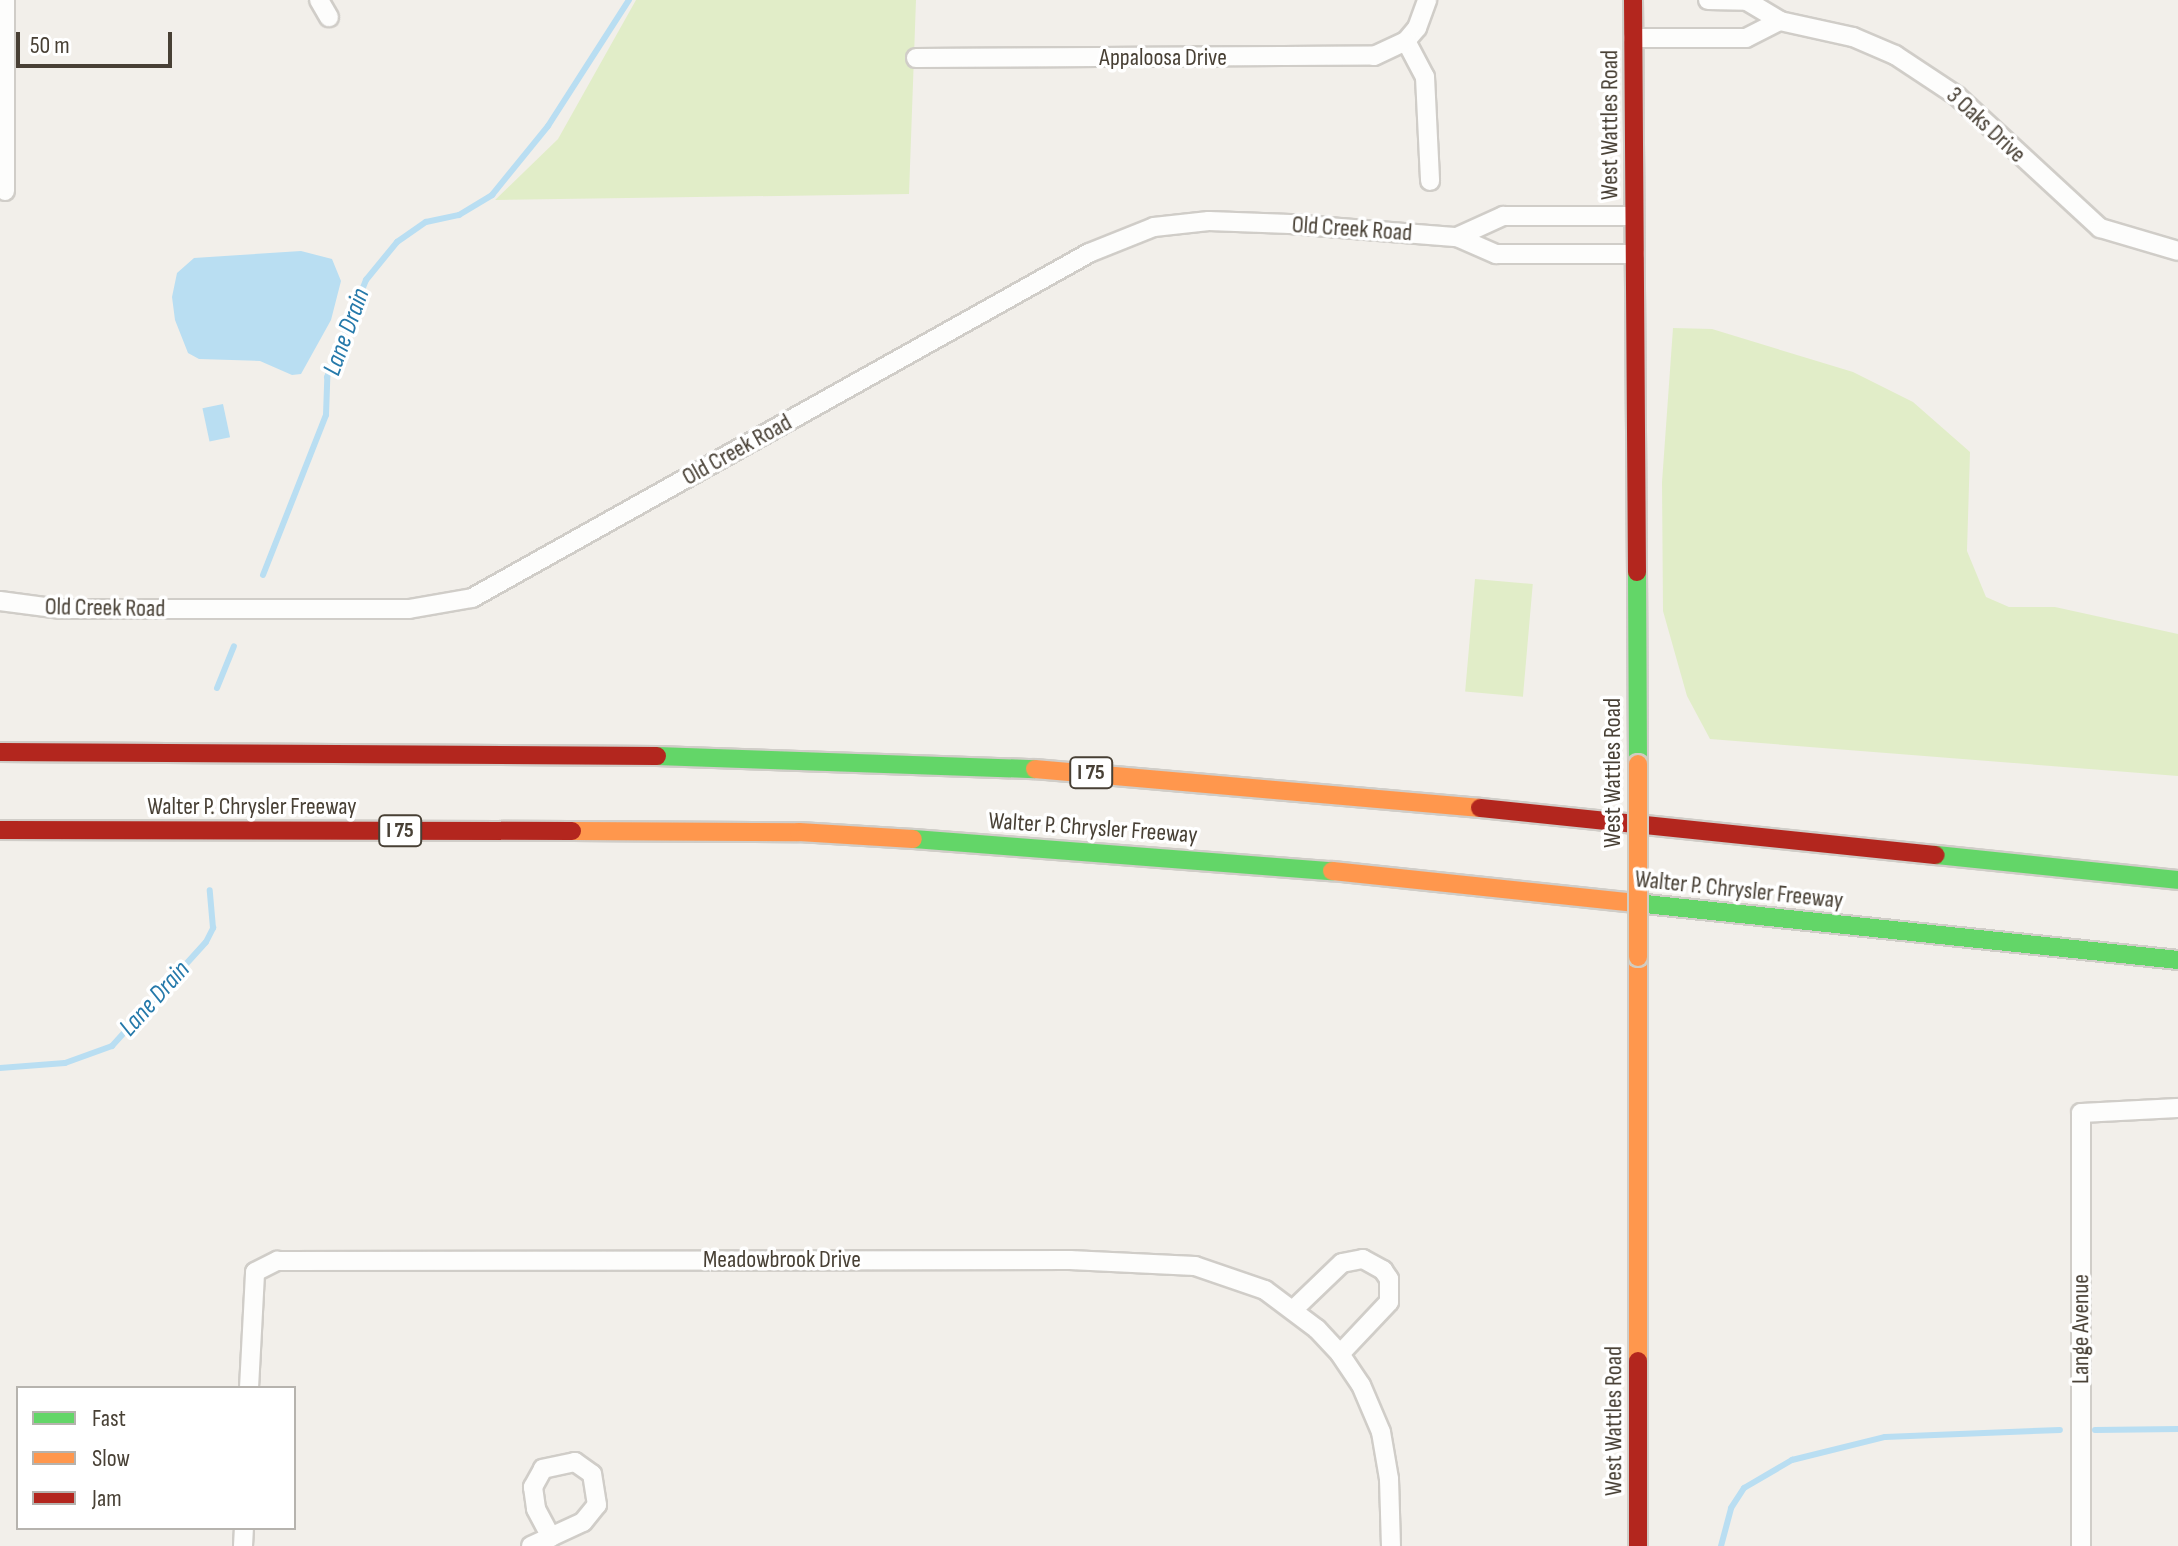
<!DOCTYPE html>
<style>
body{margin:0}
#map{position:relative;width:2178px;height:1546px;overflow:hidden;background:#f2efea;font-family:"Sofia Sans Condensed",sans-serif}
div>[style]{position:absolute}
.green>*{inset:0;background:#e1edc8;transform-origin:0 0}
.water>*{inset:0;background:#b9def2;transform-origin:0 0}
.stream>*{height:6px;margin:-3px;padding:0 3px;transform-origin:3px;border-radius:3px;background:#b9def2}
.roads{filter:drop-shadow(2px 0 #d0cdc8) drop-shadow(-2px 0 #d0cdc8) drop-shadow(0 2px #d0cdc8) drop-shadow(0 -2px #d0cdc8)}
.street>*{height:18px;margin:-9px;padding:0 9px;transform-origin:9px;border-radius:9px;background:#fdfdfc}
.fast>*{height:18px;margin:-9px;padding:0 9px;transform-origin:9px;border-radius:9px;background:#63d668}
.slow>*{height:18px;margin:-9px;padding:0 9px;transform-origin:9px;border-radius:9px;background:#ff974d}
.jam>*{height:18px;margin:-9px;padding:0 9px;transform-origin:9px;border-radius:9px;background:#b3261e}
.bridges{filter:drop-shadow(2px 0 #d2ccc1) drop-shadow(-2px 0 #d2ccc1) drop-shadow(0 2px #d2ccc1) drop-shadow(0 -2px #d2ccc1)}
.slow-bridge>*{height:18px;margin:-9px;padding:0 9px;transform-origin:9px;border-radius:9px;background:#ff974d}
span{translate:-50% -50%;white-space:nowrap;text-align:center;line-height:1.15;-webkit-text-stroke:7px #fff;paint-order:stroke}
.shield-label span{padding:2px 6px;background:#fff;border:2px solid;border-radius:6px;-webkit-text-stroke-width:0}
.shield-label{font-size:22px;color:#484035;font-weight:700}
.street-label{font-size:24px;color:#484035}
.water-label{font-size:26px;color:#2579aa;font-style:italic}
.legend{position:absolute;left:16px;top:1386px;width:280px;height:144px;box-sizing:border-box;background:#fff;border:2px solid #b6b3ae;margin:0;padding:10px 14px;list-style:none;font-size:24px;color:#484035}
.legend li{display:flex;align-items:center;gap:16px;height:40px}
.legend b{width:40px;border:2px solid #b6b3ae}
.scale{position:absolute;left:16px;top:32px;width:156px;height:36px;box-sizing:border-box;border:4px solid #484035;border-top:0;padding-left:10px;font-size:24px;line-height:28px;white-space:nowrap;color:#484035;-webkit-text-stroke:6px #fff;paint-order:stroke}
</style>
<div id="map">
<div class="green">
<div style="clip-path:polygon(636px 0,916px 0,909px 194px,495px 200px,558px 139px)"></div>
<div style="clip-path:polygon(1673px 328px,1712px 329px,1853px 372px,1913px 402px,1970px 452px,1967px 551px,1986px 597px,2009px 607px,2055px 607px,2178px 634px,2178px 776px,1710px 739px,1687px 696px,1663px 611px,1662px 482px)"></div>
<div style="left:1475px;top:579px;width:58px;height:113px;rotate:5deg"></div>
</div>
<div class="water">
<div style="clip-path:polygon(301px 251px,332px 259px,341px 281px,331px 320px,301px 374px,292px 375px,260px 361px,199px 359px,188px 353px,175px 320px,172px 297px,177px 273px,194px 258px)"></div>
<div style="left:223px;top:404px;width:34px;height:21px;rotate:78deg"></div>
</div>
<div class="stream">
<div style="left:263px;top:575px;width:172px;rotate:-68.5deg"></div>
<div style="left:326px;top:415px;width:38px;rotate:-88deg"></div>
<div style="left:327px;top:377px;width:105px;rotate:-68.1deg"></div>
<div style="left:366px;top:280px;width:49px;rotate:-50.8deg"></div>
<div style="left:397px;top:242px;width:35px;rotate:-35deg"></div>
<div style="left:426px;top:222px;width:34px;rotate:-12deg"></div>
<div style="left:459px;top:215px;width:39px;rotate:-31deg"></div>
<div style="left:492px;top:195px;width:89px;rotate:-50.9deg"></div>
<div style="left:548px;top:126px;width:150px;rotate:-57.3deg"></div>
<div style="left:217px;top:688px;width:45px;rotate:-68deg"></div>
<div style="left:0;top:1068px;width:65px;rotate:-4.4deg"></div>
<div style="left:65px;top:1063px;width:50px;rotate:-19.9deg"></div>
<div style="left:112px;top:1046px;width:140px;rotate:-47.9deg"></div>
<div style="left:206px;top:942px;width:16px;rotate:-63deg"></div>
<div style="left:213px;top:928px;width:38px;rotate:-95deg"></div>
<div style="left:2095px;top:1430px;width:83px;rotate:-0.7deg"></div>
<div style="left:1721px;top:1546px;width:39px;rotate:-75deg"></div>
<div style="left:1731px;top:1508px;width:24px;rotate:-57deg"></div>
<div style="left:1744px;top:1488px;width:56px;rotate:-30.3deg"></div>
<div style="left:1792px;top:1460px;width:96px;rotate:-13.9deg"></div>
<div style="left:1885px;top:1437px;width:175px;rotate:-2.3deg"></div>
</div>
<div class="roads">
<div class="street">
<div style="left:5px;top:0;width:191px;rotate:90deg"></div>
<div style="left:319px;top:0;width:20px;rotate:60deg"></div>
<div style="left:1708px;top:0;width:39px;rotate:1deg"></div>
<div style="left:1747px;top:1px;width:39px;rotate:31deg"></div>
<div style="left:1780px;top:21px;width:75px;rotate:12.4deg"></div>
<div style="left:1853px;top:37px;width:46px;rotate:23.2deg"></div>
<div style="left:1895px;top:55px;width:74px;rotate:33.5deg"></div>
<div style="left:1957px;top:96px;width:195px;rotate:42.7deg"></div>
<div style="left:2100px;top:228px;width:81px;rotate:16.4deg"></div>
<div style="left:1633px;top:38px;width:113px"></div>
<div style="left:1746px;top:38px;width:38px;rotate:-27deg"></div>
<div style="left:1406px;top:41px;width:41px;rotate:62.2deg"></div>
<div style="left:1425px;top:77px;width:104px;rotate:87.2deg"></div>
<div style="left:916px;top:58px;width:458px;rotate:-0.3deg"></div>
<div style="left:1374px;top:56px;width:35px;rotate:-25deg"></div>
<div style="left:1406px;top:41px;width:17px;rotate:-50deg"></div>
<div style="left:1417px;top:28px;width:30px;rotate:-70deg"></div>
<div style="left:1457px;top:237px;width:51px;rotate:-24.5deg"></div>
<div style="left:1503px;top:216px;width:131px"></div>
<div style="left:0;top:601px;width:62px;rotate:7.5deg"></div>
<div style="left:61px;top:609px;width:348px"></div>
<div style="left:409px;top:609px;width:64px;rotate:-9.9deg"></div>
<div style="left:472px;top:598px;width:707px;rotate:-29.21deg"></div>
<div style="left:1089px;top:253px;width:70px;rotate:-21.8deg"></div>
<div style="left:1154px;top:227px;width:55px;rotate:-6.2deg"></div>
<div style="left:1209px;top:221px;width:81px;rotate:2.1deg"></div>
<div style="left:1290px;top:224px;width:168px;rotate:4.5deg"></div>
<div style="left:1457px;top:237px;width:43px;rotate:23.6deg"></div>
<div style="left:1496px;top:254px;width:139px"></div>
<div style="left:1294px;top:1309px;width:66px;rotate:-43.8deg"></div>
<div style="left:1342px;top:1263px;width:21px;rotate:-11deg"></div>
<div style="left:1363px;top:1259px;width:23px;rotate:29deg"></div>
<div style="left:1383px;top:1270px;width:11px;rotate:56deg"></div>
<div style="left:1389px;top:1279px;width:23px;rotate:90deg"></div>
<div style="left:1389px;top:1302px;width:71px;rotate:133.3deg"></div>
<div style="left:249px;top:1388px;width:116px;rotate:-87deg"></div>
<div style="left:255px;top:1272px;width:25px;rotate:-27deg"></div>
<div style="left:277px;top:1261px;width:793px;rotate:-0.07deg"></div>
<div style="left:1070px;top:1260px;width:125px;rotate:2.7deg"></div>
<div style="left:1195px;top:1266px;width:74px;rotate:18.9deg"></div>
<div style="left:1265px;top:1290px;width:65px;rotate:36.9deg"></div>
<div style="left:1317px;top:1329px;width:34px;rotate:47deg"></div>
<div style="left:1340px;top:1354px;width:37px;rotate:56deg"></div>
<div style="left:1361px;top:1385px;width:51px;rotate:66.9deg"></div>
<div style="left:1381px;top:1432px;width:48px;rotate:80.3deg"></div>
<div style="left:1389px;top:1479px;width:67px;rotate:88.3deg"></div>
<div style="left:243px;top:1546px;width:18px;rotate:-87deg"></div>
<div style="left:531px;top:1546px;width:57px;rotate:-24.8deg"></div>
<div style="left:583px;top:1522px;width:22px;rotate:-51deg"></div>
<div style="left:597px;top:1505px;width:31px;rotate:-99deg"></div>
<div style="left:592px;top:1474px;width:21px;rotate:-145deg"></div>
<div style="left:575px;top:1462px;width:33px;rotate:168deg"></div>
<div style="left:543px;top:1469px;width:21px;rotate:119deg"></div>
<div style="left:533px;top:1487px;width:22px;rotate:82deg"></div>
<div style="left:536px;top:1509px;width:32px;rotate:62deg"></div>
<div style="left:2081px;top:1546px;width:433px;rotate:-90deg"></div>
<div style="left:2081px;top:1113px;width:97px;rotate:-3deg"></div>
</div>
<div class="fast">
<div style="left:1637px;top:572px;width:192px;rotate:89.7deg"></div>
<div style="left:657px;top:756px;width:378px;rotate:2deg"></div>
<div style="left:913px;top:839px;width:420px;rotate:4.4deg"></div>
<div style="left:1936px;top:855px;width:243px;rotate:5.9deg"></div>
<div style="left:1636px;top:903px;width:545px;rotate:6deg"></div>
</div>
<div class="slow">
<div style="left:1035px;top:769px;width:447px;rotate:5deg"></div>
<div style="left:572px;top:831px;width:227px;rotate:0.3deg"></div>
<div style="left:799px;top:832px;width:114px;rotate:3.5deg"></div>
<div style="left:1332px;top:871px;width:306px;rotate:6deg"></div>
<div style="left:1638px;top:957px;width:404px;rotate:90deg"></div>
</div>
<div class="jam">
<div style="left:1633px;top:0;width:572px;rotate:89.6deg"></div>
<div style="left:0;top:752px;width:657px;rotate:0.35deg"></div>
<div style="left:1480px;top:808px;width:458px;rotate:5.9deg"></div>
<div style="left:0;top:830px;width:572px;rotate:0.1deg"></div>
<div style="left:1638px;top:1361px;width:185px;rotate:90deg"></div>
</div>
</div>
<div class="bridges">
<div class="slow-bridge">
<div style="left:1638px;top:764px;width:193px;rotate:90deg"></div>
</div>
</div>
<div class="shield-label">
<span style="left:1091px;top:773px">I 75</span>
<span style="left:400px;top:831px">I 75</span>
</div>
<div class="street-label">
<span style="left:1163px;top:58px">Appaloosa Drive</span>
<span style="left:1610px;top:125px;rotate:-90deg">West Wattles Road</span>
<span style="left:1986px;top:125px;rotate:43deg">3 Oaks Drive</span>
<span style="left:1352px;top:229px;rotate:4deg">Old Creek Road</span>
<span style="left:737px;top:450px;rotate:-29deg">Old Creek Road</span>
<span style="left:105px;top:608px;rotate:1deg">Old Creek Road</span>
<span style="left:1613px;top:773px;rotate:-90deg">West Wattles Road</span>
<span style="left:252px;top:807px">Walter P. Chrysler Freeway</span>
<span style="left:1093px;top:828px;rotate:4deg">Walter P. Chrysler Freeway</span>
<span style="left:1739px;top:890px;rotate:6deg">Walter P. Chrysler Freeway</span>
<span style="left:782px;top:1260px">Meadowbrook Drive</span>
<span style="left:2081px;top:1329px;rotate:-90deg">Lange Avenue</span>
<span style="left:1614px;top:1421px;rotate:-90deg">West Wattles Road</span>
</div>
<div class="water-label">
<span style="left:347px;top:332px;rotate:-70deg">Lane Drain</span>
<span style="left:155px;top:999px;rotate:-48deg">Lane Drain</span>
</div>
<ul class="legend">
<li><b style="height:10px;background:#63d668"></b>Fast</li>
<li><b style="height:10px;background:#ff974d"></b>Slow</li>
<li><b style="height:10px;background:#b3261e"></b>Jam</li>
</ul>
<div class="scale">50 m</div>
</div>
